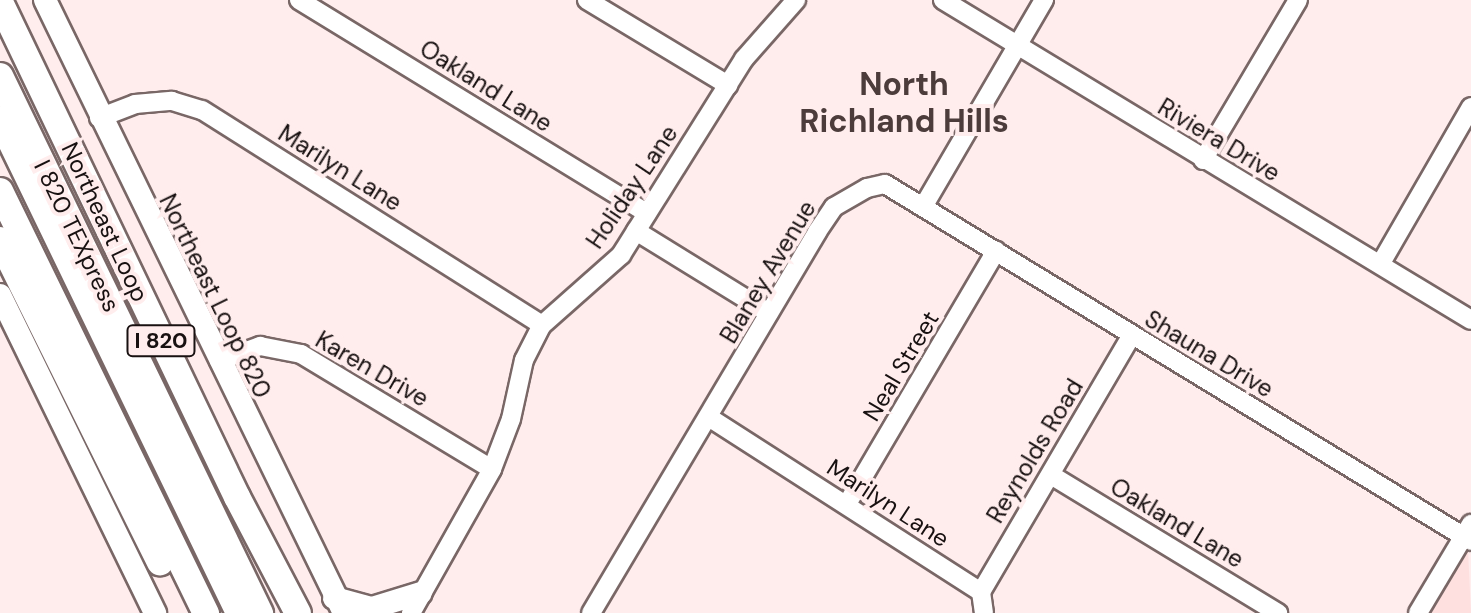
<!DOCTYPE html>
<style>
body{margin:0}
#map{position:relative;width:1471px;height:613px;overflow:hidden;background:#ffeded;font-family:"DM Sans",sans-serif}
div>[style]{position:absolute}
.built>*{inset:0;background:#fee0df}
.roads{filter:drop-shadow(2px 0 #796766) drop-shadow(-2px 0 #796766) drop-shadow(0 2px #796766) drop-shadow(0 -2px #796766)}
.minor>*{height:18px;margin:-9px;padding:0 9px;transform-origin:9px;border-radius:9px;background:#fff}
.major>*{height:22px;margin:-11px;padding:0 11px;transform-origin:11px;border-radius:11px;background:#fff}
.highway>*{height:26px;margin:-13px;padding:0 13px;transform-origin:13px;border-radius:13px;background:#fff}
span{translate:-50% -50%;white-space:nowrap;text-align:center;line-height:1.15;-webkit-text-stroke:8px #ffeded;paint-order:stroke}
.shield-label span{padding:2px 6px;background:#ffeded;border:2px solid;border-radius:6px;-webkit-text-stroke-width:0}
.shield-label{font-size:22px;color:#181111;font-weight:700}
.street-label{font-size:24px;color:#181111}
.district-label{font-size:32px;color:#4c3c3b;font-weight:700}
</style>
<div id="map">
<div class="built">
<div style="clip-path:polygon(1468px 550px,1471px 613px,1429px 613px)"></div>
</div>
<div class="roads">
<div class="minor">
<div style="left:299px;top:0;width:408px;rotate:31.5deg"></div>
<div style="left:587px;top:0;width:165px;rotate:31.1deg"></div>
<div style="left:943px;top:0;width:617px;rotate:31.22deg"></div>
<div style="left:99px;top:118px;width:39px;rotate:-21deg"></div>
<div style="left:135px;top:104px;width:37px;rotate:-5deg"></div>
<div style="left:172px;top:101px;width:31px;rotate:17deg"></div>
<div style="left:202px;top:110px;width:402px;rotate:32.3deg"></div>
<div style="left:1203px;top:160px;width:186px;rotate:-59.3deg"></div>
<div style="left:923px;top:207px;width:240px;rotate:-59.7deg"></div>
<div style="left:636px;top:231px;width:156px;rotate:31.7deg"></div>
<div style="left:1381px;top:263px;width:180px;rotate:-60deg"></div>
<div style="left:219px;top:361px;width:44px;rotate:-20.1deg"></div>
<div style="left:260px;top:346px;width:42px;rotate:11deg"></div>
<div style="left:301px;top:354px;width:223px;rotate:31.1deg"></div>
<div style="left:710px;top:418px;width:322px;rotate:32.7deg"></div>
<div style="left:981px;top:592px;width:21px;rotate:82deg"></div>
<div style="left:1051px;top:475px;width:266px;rotate:31.3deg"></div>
<div style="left:847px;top:504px;width:294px;rotate:-59.5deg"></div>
<div style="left:981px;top:592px;width:298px;rotate:-59.6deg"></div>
<div style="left:411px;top:613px;width:165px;rotate:-60.6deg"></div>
<div style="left:492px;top:469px;width:53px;rotate:-69.2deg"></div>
<div style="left:511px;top:419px;width:60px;rotate:-77.6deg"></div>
<div style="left:524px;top:360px;width:39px;rotate:-63deg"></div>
<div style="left:542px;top:325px;width:106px;rotate:-41.5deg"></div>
<div style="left:621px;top:255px;width:231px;rotate:-57.9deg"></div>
<div style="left:744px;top:59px;width:79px;rotate:-48.6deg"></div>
<div style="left:591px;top:613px;width:443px;rotate:-59.3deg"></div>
<div style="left:817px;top:232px;width:30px;rotate:-56deg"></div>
<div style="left:834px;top:207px;width:38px;rotate:-30deg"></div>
<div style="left:867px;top:188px;width:18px;rotate:-13deg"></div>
<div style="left:885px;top:184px;width:686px;rotate:31.35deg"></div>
<div style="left:1418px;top:613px;width:104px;rotate:-59.2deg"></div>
</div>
<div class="major">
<div style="left:45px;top:0;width:682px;rotate:64deg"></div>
<div style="left:0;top:295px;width:354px;rotate:64deg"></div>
<div style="left:334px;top:598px;width:39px;rotate:15deg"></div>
<div style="left:372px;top:608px;width:51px;rotate:-17deg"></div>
</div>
<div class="highway">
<div style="left:0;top:2px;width:549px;rotate:64.42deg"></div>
<div style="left:237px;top:497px;width:131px;rotate:62.3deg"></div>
<div style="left:0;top:76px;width:597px;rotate:64.17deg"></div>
<div style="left:0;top:119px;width:549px;rotate:64.18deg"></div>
<div style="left:0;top:191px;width:470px;rotate:64deg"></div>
<div style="left:0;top:240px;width:360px;rotate:63.6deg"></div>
</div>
</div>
<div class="shield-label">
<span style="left:161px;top:341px">I 820</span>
</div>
<div class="street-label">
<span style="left:486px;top:86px;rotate:32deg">Oakland Lane</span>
<span style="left:1219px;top:140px;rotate:31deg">Riviera Drive</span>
<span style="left:340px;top:168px;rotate:32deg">Marilyn Lane</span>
<span style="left:632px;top:187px;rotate:-56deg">Holiday Lane</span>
<span style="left:105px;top:222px;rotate:65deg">Northeast Loop</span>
<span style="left:77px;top:236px;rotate:64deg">I 820 TEXpress</span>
<span style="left:768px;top:272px;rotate:-59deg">Blaney Avenue</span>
<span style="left:215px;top:296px;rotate:64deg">Northeast Loop 820</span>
<span style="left:1209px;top:354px;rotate:31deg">Shauna Drive</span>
<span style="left:901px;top:366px;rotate:-59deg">Neal Street</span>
<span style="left:372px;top:369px;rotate:30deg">Karen Drive</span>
<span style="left:1035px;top:451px;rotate:-59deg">Reynolds Road</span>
<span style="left:888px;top:503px;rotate:33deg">Marilyn Lane</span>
<span style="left:1177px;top:523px;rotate:31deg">Oakland Lane</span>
</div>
<div class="district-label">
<span style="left:904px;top:103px">North<br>Richland Hills</span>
</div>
</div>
